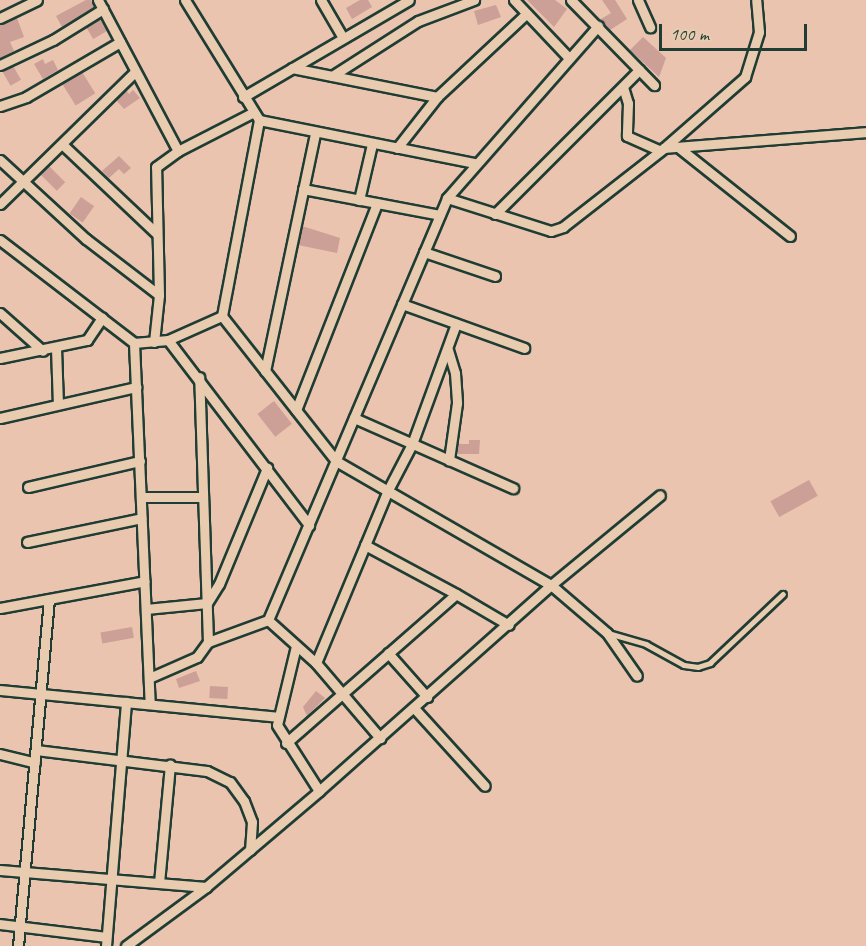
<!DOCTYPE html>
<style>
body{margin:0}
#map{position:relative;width:866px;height:946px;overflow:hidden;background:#eac4ae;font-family:Caveat,sans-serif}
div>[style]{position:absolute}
.building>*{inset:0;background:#cc9f97;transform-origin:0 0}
.roads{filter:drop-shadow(2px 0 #1f3d34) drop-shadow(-2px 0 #1f3d34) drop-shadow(0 2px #1f3d34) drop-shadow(0 -2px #1f3d34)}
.lane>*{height:4.5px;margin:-2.25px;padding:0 2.25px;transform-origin:2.25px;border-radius:2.25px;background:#e9ccb0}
.street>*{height:9px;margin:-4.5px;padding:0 4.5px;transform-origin:4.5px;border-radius:4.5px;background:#e9ccb0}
span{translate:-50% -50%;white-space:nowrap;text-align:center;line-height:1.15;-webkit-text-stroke:4.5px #e9ccb0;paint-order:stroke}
.scale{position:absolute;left:659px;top:24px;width:148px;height:27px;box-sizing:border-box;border:3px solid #1f3d34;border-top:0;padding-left:8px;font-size:18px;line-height:21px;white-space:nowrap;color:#1f3d34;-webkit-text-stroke:4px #e9ccb0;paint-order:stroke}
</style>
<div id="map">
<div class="building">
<div style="clip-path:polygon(86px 0,91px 0,94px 7px,62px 27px,56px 16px)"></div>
<div style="clip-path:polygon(360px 0,368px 0,372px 7px,352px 19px,346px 8px)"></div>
<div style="clip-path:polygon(527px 0,555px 0,567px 9px,554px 27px)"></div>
<div style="clip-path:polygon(602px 0,615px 0,627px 19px,610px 30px,601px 19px,611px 13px)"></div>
<div style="clip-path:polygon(496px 5px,501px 17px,478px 25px,474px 11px)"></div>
<div style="clip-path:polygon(17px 18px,24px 37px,10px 42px,14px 51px,0 58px,0 25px)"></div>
<div style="left:100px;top:19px;width:14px;height:16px;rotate:60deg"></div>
<div style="clip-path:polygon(643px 37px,666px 58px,659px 77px,630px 50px)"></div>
<div style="clip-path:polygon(43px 59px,45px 64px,53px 60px,58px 70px,43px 79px,34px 64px)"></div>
<div style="left:13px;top:66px;width:16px;height:12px;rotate:60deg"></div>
<div style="left:82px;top:72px;width:25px;height:23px;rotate:58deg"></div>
<div style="clip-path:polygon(126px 90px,129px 94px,133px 90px,140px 98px,124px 109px,116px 100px)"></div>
<div style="clip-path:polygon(119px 156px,131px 168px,124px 174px,119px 169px,109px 178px,102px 171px)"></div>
<div style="left:49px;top:166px;width:23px;height:12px;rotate:45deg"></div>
<div style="left:81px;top:197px;width:16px;height:20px;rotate:35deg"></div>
<div style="clip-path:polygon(302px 226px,340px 238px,337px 253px,298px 245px)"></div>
<div style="left:274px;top:401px;width:29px;height:21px;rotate:52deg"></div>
<div style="clip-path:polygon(469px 440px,480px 440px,479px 454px,458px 454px,458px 444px,469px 444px)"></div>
<div style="left:809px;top:480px;width:18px;height:44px;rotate:61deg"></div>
<div style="left:132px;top:627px;width:11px;height:32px;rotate:80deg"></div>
<div style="clip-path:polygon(196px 671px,200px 681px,179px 688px,176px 679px)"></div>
<div style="left:210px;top:686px;width:18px;height:12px;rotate:3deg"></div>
<div style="clip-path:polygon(316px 691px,325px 698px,307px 716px,303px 707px)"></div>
</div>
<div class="roads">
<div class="lane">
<div style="left:608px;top:633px;width:40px;rotate:16deg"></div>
<div style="left:646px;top:644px;width:43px;rotate:28.9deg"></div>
<div style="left:684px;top:665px;width:14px;rotate:8deg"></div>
<div style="left:698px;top:667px;width:13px;rotate:-18deg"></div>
<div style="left:710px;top:663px;width:100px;rotate:-43.4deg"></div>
</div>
<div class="street">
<div style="left:98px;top:0;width:171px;rotate:62.1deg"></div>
<div style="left:185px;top:0;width:141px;rotate:58.3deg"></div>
<div style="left:259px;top:120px;width:219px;rotate:11.3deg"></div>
<div style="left:321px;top:0;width:44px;rotate:59.9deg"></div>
<div style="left:514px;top:0;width:79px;rotate:46.5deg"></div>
<div style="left:571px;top:0;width:119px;rotate:45.7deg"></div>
<div style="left:638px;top:0;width:30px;rotate:66deg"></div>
<div style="left:0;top:18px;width:41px;rotate:-25.9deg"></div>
<div style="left:0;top:65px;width:59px;rotate:-25.3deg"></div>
<div style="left:53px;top:40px;width:59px;rotate:-31.8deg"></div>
<div style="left:292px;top:68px;width:148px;rotate:11.3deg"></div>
<div style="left:332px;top:76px;width:102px;rotate:-32.6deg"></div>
<div style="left:418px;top:21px;width:60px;rotate:-20.6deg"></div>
<div style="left:623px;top:87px;width:17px;rotate:73deg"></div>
<div style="left:628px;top:103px;width:33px;rotate:92deg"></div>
<div style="left:627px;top:136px;width:35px;rotate:24deg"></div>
<div style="left:243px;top:97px;width:192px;rotate:-30.3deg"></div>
<div style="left:0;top:106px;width:28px;rotate:-19deg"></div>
<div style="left:26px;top:97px;width:109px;rotate:-30.3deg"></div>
<div style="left:259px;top:120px;width:199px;rotate:100.7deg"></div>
<div style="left:222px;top:316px;width:184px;rotate:51.8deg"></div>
<div style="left:336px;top:461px;width:248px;rotate:30deg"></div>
<div style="left:551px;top:585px;width:74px;rotate:40.6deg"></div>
<div style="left:607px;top:633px;width:52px;rotate:55.1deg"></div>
<div style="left:63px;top:145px;width:129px;rotate:43.4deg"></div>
<div style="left:678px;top:147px;width:143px;rotate:38.5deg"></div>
<div style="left:397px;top:148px;width:65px;rotate:-51.9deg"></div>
<div style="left:437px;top:97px;width:122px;rotate:-43deg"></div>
<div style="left:664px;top:148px;width:108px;rotate:-41.2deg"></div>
<div style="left:745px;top:77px;width:47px;rotate:-72.7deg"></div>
<div style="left:759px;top:32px;width:32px;rotate:-95deg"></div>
<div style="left:0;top:160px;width:117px;rotate:42.6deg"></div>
<div style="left:86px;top:239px;width:92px;rotate:37.5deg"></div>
<div style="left:303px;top:189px;width:139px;rotate:10.7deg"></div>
<div style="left:447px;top:198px;width:109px;rotate:17.6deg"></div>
<div style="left:551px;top:231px;width:13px;rotate:-18deg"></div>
<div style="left:563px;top:227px;width:128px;rotate:-38deg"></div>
<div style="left:664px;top:148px;width:203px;rotate:-4.5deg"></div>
<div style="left:359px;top:200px;width:57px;rotate:-76.9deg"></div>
<div style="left:0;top:204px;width:189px;rotate:-44.4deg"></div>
<div style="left:495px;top:214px;width:204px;rotate:-45deg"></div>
<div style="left:0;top:240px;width:169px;rotate:37.5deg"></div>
<div style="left:134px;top:343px;width:34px;rotate:-5deg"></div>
<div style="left:168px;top:340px;width:59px;rotate:-24deg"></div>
<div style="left:424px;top:252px;width:75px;rotate:18.7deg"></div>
<div style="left:402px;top:304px;width:130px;rotate:19.8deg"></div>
<div style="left:0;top:313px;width:57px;rotate:41.5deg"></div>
<div style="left:168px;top:340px;width:233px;rotate:52.7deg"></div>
<div style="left:154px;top:342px;width:47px;rotate:-83.9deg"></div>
<div style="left:159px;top:295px;width:128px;rotate:-91.3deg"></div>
<div style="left:156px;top:167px;width:27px;rotate:-36deg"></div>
<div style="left:178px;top:151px;width:83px;rotate:-27.2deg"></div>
<div style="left:134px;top:343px;width:361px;rotate:87.5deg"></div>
<div style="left:56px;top:348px;width:56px;rotate:88deg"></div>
<div style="left:448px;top:350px;width:24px;rotate:73deg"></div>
<div style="left:455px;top:373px;width:30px;rotate:86deg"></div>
<div style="left:457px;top:403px;width:58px;rotate:98deg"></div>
<div style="left:0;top:358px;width:89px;rotate:-11.7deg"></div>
<div style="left:87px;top:340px;width:27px;rotate:-56deg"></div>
<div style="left:265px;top:371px;width:242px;rotate:-78.1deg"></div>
<div style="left:296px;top:410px;width:222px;rotate:-68.6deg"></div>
<div style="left:0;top:418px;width:140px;rotate:-12.8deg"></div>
<div style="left:354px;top:418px;width:174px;rotate:23.8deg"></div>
<div style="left:28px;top:487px;width:115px;rotate:-13.1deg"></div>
<div style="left:141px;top:497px;width:62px"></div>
<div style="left:27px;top:542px;width:117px;rotate:-11.8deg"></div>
<div style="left:365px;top:545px;width:103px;rotate:28.3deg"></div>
<div style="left:0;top:608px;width:147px;rotate:-10.5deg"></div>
<div style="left:146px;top:609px;width:61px;rotate:-5.6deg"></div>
<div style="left:207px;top:603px;width:22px;rotate:-58deg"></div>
<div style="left:219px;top:584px;width:126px;rotate:-67.5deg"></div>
<div style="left:268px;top:620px;width:64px;rotate:41.9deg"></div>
<div style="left:316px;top:663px;width:99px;rotate:49.5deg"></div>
<div style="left:208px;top:642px;width:64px;rotate:-20.1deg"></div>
<div style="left:268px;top:620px;width:458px;rotate:-67deg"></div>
<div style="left:447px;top:198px;width:229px;rotate:-48.7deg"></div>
<div style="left:296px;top:646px;width:81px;rotate:103.5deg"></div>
<div style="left:277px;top:725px;width:78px;rotate:57.5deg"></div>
<div style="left:388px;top:653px;width:59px;rotate:48.4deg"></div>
<div style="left:316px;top:663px;width:187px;rotate:-67.4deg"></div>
<div style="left:388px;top:490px;width:52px;rotate:-62.4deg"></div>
<div style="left:412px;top:444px;width:128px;rotate:-69.9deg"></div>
<div style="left:149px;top:678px;width:52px;rotate:-23.6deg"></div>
<div style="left:197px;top:657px;width:19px;rotate:-54deg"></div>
<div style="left:208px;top:642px;width:265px;rotate:-91.9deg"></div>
<div style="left:0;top:690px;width:279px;rotate:5.5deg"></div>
<div style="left:414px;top:708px;width:105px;rotate:47.7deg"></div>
<div style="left:286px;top:743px;width:226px;rotate:-41.2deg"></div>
<div style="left:456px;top:594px;width:61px;rotate:30.3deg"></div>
<div style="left:36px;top:750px;width:172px;rotate:7deg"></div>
<div style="left:207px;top:771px;width:25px;rotate:26deg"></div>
<div style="left:230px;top:782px;width:24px;rotate:54deg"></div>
<div style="left:244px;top:801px;width:22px;rotate:69deg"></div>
<div style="left:252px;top:822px;width:28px;rotate:94deg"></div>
<div style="left:0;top:754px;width:36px;rotate:14deg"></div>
<div style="left:0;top:870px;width:207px;rotate:4.7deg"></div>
<div style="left:159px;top:883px;width:119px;rotate:-84.7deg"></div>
<div style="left:0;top:924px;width:107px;rotate:7deg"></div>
<div style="left:18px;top:946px;width:348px;rotate:-84.9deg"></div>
<div style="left:106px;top:946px;width:245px;rotate:-85.3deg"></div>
<div style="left:126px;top:946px;width:99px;rotate:-36.4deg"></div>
<div style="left:206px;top:887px;width:148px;rotate:-40.3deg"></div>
<div style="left:319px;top:791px;width:310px;rotate:-41.6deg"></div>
<div style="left:551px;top:585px;width:141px;rotate:-39.5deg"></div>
</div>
</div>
<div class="scale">100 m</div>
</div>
